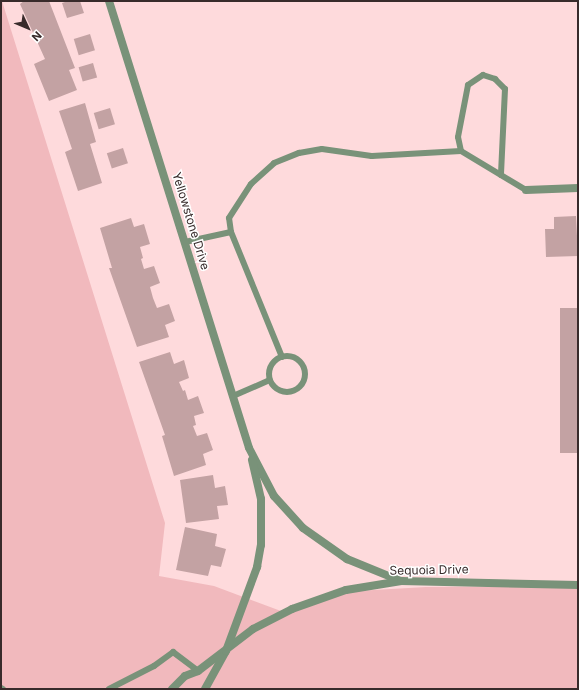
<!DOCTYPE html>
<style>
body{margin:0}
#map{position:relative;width:579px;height:690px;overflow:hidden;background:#fedadc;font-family:Inter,sans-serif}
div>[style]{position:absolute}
.green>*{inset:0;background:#f1b9bd}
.building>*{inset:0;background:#c3a2a3;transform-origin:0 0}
.lane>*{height:6px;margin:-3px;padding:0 3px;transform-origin:3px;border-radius:3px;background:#799279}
.lane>.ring{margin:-3px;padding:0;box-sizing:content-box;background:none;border:6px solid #799279;border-radius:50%}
.street>*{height:8px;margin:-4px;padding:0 4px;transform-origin:4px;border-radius:4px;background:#799279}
span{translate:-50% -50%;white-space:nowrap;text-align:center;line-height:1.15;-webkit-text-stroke:3px #fff;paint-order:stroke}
.street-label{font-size:12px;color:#382b2b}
.frame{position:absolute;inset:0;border:2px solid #382b2b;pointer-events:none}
.north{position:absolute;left:8px;top:8px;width:40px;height:40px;-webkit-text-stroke:3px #fff;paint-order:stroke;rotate:134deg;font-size:11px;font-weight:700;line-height:16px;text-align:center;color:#382b2b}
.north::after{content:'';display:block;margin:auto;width:14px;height:18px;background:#382b2b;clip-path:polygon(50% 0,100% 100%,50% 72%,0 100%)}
</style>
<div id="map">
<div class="green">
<div style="clip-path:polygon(2px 1px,165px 523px,159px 576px,214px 586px,289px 614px,339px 592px,426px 587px,578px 586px,578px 689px,1px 689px)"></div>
</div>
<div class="building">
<div style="clip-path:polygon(24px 1px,49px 1px,75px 68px,69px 70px,77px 90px,49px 101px,34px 64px,45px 59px,20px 4px)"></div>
<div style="clip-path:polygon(68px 1px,80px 1px,84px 13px,67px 18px,62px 3px)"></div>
<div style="left:90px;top:34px;width:17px;height:17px;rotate:73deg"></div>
<div style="left:93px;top:63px;width:15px;height:15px;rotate:74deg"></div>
<div style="clip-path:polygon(85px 103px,96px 142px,90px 144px,102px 183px,78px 191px,65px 152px,72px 149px,59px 111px)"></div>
<div style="left:110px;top:108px;width:17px;height:17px;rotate:73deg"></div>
<div style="left:123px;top:148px;width:16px;height:17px;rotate:72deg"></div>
<div style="clip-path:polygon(576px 216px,578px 256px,546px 257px,545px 229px,554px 229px,554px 217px)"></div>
<div style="clip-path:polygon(131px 218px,134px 227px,144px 224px,150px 244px,140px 247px,143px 258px,141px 259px,144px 269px,154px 266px,160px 283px,150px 287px,153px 298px,157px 308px,169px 304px,175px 321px,165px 325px,169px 337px,137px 347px,109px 268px,112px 268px,100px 228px)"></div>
<div style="left:560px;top:308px;width:18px;height:145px"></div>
<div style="clip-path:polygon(170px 352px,174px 364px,184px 360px,189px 378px,179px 382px,183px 391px,185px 390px,188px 400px,198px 396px,204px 413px,194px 416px,196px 425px,193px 426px,197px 436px,207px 433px,213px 450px,203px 454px,206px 465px,174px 476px,162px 436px,165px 435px,139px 362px)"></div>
<div style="clip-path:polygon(213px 475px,215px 488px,225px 486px,228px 505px,217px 506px,219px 519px,186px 523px,180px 480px)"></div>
<div style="clip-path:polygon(185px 527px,217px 534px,215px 546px,226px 549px,221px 567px,211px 565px,208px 576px,176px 570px)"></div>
</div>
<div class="lane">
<div style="left:461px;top:151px;width:14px;rotate:-102deg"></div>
<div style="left:458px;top:137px;width:53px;rotate:-79.1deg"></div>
<div style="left:468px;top:85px;width:18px;rotate:-34deg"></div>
<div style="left:483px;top:75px;width:13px;rotate:18deg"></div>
<div style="left:495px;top:79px;width:14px;rotate:45deg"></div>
<div style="left:505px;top:89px;width:86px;rotate:92.7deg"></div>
<div style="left:231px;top:232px;width:14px;rotate:-98deg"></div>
<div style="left:229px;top:218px;width:40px;rotate:-57.1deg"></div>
<div style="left:251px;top:184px;width:31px;rotate:-42deg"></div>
<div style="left:274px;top:163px;width:27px;rotate:-22deg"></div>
<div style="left:299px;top:153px;width:23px;rotate:-10deg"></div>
<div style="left:322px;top:149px;width:50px;rotate:8deg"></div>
<div style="left:372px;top:156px;width:89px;rotate:-3.2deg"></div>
<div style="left:461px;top:151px;width:76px;rotate:31deg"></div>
<div style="left:185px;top:242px;width:47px;rotate:-12.3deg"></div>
<div style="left:231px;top:232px;width:135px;rotate:67.8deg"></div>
<div class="ring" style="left:269px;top:356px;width:30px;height:30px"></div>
<div style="left:233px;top:396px;width:40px;rotate:-23.4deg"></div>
<div style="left:1px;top:688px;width:2px;rotate:27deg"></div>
<div style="left:109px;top:689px;width:51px;rotate:-27.1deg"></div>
<div style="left:154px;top:666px;width:24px;rotate:-36deg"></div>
<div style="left:173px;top:652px;width:31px;rotate:37deg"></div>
</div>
<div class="street">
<div style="left:109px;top:1px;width:468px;rotate:72.6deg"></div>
<div style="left:249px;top:448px;width:54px;rotate:62.5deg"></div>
<div style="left:274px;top:496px;width:43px;rotate:47.8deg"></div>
<div style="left:303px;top:528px;width:54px;rotate:35.2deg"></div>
<div style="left:347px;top:559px;width:58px;rotate:22.2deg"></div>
<div style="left:526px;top:190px;width:52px;rotate:-2.2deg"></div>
<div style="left:172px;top:689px;width:18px;rotate:-45deg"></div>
<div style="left:185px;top:676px;width:14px;rotate:-21deg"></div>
<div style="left:198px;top:671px;width:69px;rotate:-37.4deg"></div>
<div style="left:253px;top:629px;width:44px;rotate:-27.1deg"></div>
<div style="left:292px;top:609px;width:57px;rotate:-19.4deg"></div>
<div style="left:346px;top:590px;width:56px;rotate:-9.3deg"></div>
<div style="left:401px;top:581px;width:177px;rotate:1.3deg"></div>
<div style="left:205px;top:689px;width:43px;rotate:-61.1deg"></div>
<div style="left:226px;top:651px;width:90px;rotate:-69.7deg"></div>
<div style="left:257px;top:567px;width:22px;rotate:-80deg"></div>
<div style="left:261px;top:545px;width:46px;rotate:-90deg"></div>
<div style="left:261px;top:499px;width:40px;rotate:-103deg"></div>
</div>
<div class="street-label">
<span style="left:191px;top:221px;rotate:73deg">Yellowstone Drive</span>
<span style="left:429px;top:570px;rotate:-1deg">Sequoia Drive</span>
</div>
<div class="frame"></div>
<div class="north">N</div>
</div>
